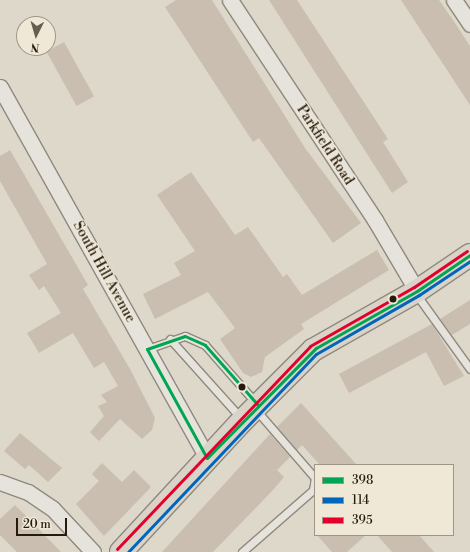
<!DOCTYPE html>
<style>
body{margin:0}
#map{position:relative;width:470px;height:552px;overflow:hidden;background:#ded8ca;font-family:"Libre Bodoni",serif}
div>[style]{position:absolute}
.building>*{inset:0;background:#c9beb0;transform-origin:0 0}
.roads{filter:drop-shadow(1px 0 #8f8980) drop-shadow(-1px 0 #8f8980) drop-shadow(0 1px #8f8980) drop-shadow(0 -1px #8f8980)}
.lane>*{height:7px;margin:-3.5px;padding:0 3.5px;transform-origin:3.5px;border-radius:3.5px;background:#e6e3dc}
.street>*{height:15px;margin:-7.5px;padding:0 7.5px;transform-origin:7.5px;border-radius:7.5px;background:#e6e3dc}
.primary>*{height:22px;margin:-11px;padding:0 11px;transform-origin:11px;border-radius:11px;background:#dad3c7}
.bus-1>*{height:3px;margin:-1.5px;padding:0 1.5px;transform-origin:1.5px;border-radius:1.5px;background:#00a651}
.bus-2>*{height:3px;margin:-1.5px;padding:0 1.5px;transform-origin:1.5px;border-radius:1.5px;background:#0065bd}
.bus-3>*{height:3px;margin:-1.5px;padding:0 1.5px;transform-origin:1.5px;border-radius:1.5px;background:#e4002b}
.dots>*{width:11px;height:11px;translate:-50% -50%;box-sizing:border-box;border:2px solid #efe8d7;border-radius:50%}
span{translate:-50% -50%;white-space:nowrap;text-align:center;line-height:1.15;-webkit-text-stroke:3px #efe8d7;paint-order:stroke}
.street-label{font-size:14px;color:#261a0f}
.legend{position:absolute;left:314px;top:464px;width:140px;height:72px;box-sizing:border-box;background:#efe8d7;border:1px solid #9f9687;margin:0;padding:5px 7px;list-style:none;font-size:12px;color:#261a0f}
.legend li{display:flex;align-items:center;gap:8px;height:20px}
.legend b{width:20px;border:1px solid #9f9687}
.north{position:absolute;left:16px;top:16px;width:40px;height:40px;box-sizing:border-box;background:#efe8d7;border:1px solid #9f9687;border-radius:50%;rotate:185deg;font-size:11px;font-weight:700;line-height:16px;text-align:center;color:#261a0f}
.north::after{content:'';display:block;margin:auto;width:14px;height:18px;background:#665c50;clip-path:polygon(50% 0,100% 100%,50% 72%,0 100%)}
.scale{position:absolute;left:16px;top:518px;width:51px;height:18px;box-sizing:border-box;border:2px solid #261a0f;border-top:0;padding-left:5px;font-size:12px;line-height:14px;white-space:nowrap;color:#261a0f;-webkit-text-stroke:3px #efe8d7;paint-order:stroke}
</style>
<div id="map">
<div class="building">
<div style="clip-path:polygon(176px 0,212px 0,305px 148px,361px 223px,333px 243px,259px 138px,253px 142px,165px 7px)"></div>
<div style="clip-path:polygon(269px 0,297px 0,388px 139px,383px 142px,408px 182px,392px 193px)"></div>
<div style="clip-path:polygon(401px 0,439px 0,453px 20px,470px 46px,470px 105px)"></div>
<div style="left:64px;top:42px;width:62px;height:20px;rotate:61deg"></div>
<div style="clip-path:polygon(10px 150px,88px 285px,83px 289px,130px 369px,155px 418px,152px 430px,142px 439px,120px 419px,99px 441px,90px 432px,104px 416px,98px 406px,107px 402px,101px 395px,118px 386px,104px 362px,94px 368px,73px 333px,39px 353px,27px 333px,61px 313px,44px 286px,39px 290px,29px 275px,47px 264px,0 181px,0 156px)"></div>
<div style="clip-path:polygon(191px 172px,235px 235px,248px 227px,283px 277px,287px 274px,302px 295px,377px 250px,389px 270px,301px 324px,304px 329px,265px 357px,262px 372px,251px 377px,243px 373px,220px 339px,235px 328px,208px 292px,155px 319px,143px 294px,181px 275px,174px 263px,195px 251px,157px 195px)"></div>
<div style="clip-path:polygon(470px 300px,470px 324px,452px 335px,440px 319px)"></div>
<div style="clip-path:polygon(432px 324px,464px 376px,444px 386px,426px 352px,349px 393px,339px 374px)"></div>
<div style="clip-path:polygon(301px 403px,357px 465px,320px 465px,302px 445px,297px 450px,277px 427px)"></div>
<div style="clip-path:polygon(20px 433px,62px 468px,48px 482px,29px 465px,25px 469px,4px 451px)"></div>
<div style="clip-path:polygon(270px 434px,290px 457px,277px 470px,284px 477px,273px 490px,213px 552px,162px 552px)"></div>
<div style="clip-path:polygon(102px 463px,122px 482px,134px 470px,151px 487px,104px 536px,76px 504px,99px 481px,92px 474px)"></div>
<div style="clip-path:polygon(15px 505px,27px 517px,61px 552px,17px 552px,0 535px,0 519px)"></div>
<div style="clip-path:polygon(317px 535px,366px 535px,347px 552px,332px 552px)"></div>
<div style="clip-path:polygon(377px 535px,419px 535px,434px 552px,392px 552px)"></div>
</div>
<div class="roads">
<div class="lane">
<div style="left:416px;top:294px;width:92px;rotate:54.2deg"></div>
<div style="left:170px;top:339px;width:106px;rotate:48.1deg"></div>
<div style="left:147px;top:349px;width:40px;rotate:-18.9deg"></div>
<div style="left:185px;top:336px;width:22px;rotate:24deg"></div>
<div style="left:205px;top:345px;width:77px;rotate:48.7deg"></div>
<div style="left:242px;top:552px;width:94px;rotate:-41.1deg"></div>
<div style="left:313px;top:490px;width:12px;rotate:-81deg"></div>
<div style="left:315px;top:478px;width:90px;rotate:-130.9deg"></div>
</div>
<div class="street">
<div style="left:230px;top:0;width:263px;rotate:56.6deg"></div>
<div style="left:375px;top:220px;width:82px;rotate:59.4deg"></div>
<div style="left:454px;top:0;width:29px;rotate:56deg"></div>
<div style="left:0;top:87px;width:425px;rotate:60.8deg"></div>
<div style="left:0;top:482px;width:30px;rotate:20deg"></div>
<div style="left:28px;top:492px;width:29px;rotate:34deg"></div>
<div style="left:52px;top:508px;width:60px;rotate:47deg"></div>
</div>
<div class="primary">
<div style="left:121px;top:552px;width:180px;rotate:-47.3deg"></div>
<div style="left:243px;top:420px;width:99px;rotate:-45deg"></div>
<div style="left:313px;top:350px;width:120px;rotate:-29.6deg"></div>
<div style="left:417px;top:291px;width:64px;rotate:-34.2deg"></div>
</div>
</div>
<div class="bus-1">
<div style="left:147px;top:349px;width:40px;rotate:-18.9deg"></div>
<div style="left:185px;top:336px;width:22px;rotate:24deg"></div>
<div style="left:205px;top:345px;width:80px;rotate:48.5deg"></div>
<div style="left:147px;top:349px;width:124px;rotate:61.2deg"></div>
<div style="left:207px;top:458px;width:155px;rotate:-45.3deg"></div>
<div style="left:316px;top:348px;width:116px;rotate:-29.4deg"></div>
<div style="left:417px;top:291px;width:64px;rotate:-34.2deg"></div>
</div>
<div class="bus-2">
<div style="left:128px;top:552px;width:273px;rotate:-46.5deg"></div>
<div style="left:316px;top:354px;width:119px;rotate:-29.8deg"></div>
<div style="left:419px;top:295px;width:61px;rotate:-33.7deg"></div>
</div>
<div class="bus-3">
<div style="left:117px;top:549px;width:280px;rotate:-46.4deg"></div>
<div style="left:310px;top:346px;width:120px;rotate:-29.6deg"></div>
<div style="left:414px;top:287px;width:64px;rotate:-34.2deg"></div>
</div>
<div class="dots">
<div style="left:393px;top:299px;background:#261a0f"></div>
<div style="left:242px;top:387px;background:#261a0f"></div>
</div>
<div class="street-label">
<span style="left:325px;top:145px;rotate:57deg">Parkfield Road</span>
<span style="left:104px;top:272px;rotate:61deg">South Hill Avenue</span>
</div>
<ul class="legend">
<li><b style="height:5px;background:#00a651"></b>398</li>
<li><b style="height:5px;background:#0065bd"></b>114</li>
<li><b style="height:5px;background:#e4002b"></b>395</li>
</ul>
<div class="north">N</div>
<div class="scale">20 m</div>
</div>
